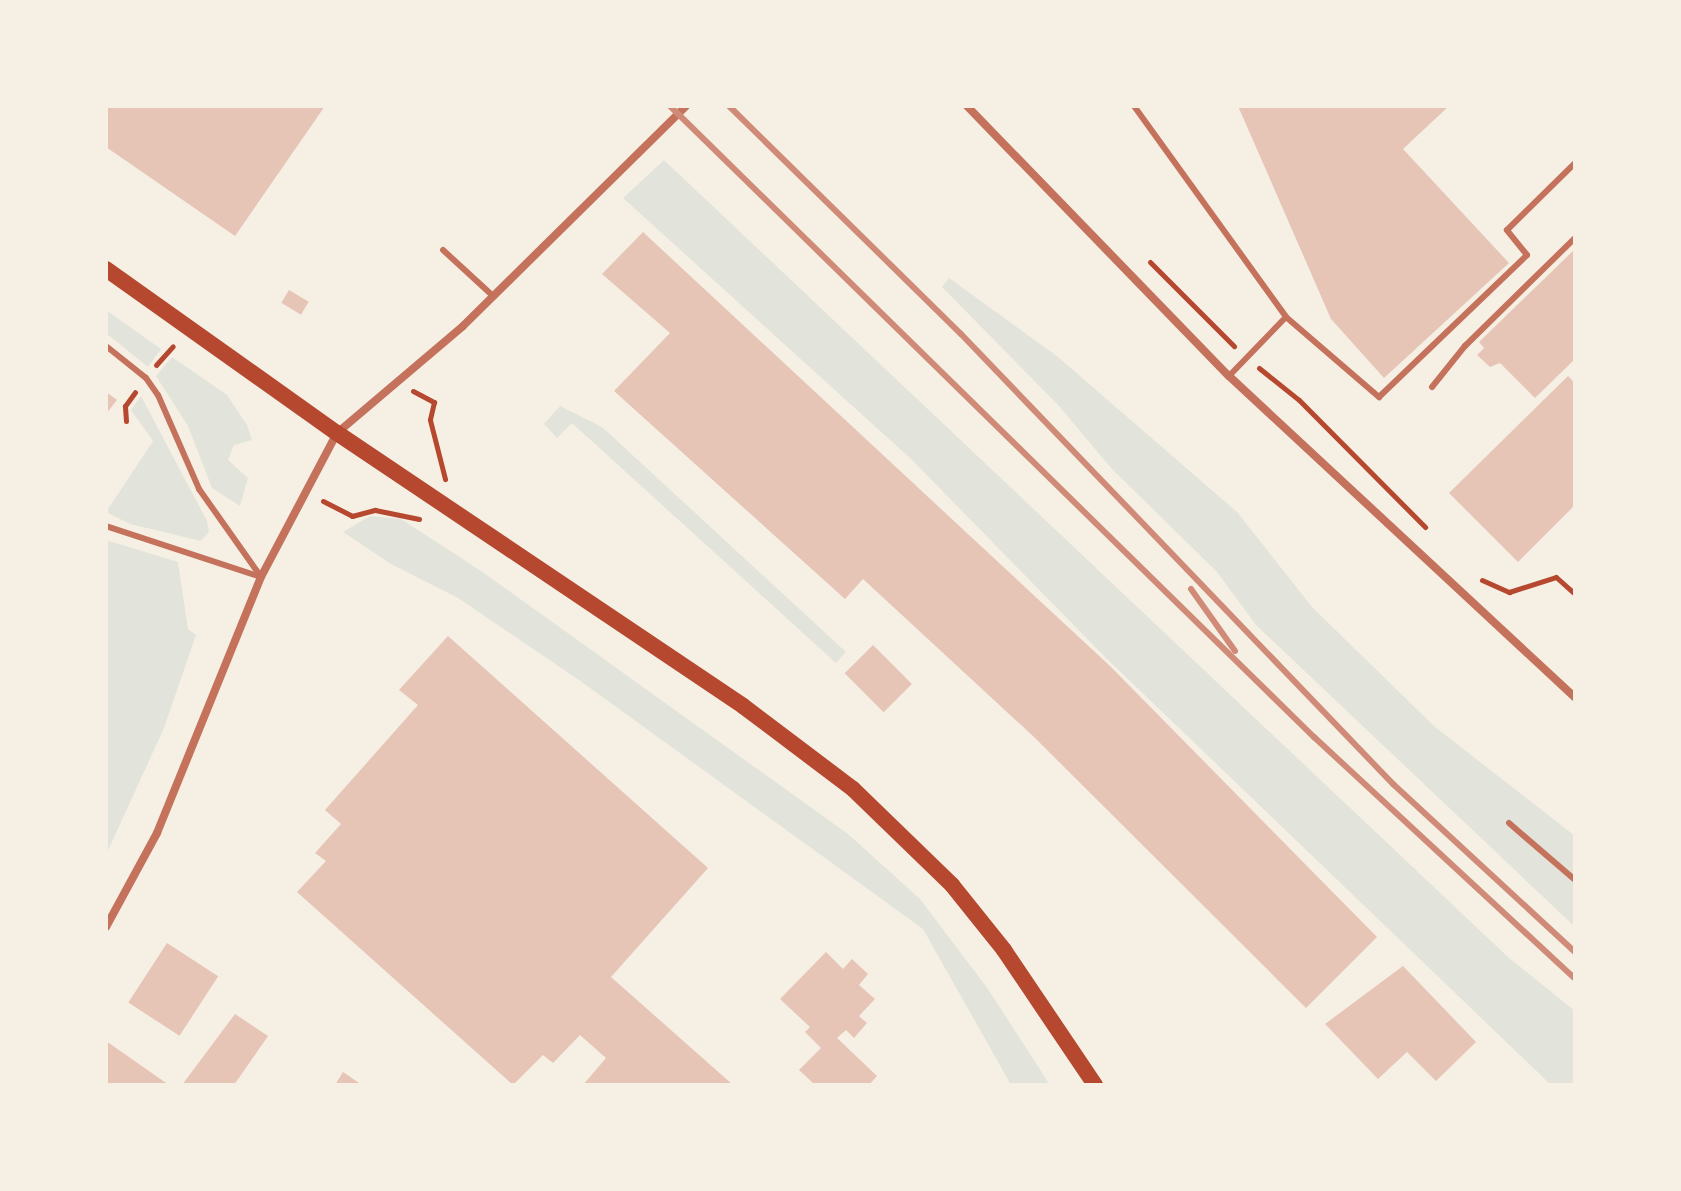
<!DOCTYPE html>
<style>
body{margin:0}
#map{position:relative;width:1681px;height:1191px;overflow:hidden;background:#f6efe4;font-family:"Work Sans",sans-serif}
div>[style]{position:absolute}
.green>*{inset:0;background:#e2e4dc}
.building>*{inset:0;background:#e6c5b7;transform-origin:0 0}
.path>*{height:5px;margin:-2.5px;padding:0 2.5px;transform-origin:2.5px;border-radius:2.5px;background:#b5482f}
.service>*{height:6px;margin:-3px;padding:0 3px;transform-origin:3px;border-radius:3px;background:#c5725c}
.minor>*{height:8px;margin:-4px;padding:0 4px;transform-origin:4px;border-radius:4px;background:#c5725c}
.secondary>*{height:16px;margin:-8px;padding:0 8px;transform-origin:8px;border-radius:8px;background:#b5482f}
.rail>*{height:6px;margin:-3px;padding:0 3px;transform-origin:3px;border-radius:3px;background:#cf8b77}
span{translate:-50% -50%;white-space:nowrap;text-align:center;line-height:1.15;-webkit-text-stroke:7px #f6efe4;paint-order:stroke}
.frame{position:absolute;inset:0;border:108px solid #f6efe4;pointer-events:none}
</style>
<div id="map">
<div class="green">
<div style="clip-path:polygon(664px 160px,1508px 957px,1575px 1011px,1575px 1085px,1551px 1085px,1105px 657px,911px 459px,623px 198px)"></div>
<div style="clip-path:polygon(949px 278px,1058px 357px,1237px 512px,1312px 607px,1435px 727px,1575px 836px,1575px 927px,1256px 625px,1217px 572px,1111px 468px,1059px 406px,942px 287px)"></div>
<div style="clip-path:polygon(106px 310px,161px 349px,148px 367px,106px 333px)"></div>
<div style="clip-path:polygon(172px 357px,227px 395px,247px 425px,252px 440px,234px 445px,228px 460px,248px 478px,240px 506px,212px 488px,188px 426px,156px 376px)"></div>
<div style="clip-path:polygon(141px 396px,207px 521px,209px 532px,201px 541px,130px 524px,106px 512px,153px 441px,131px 410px)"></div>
<div style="clip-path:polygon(560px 406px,602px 427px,846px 652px,836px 663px,572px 423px,557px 438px,544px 424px)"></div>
<div style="clip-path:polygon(370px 516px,401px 519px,481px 571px,848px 834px,920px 899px,988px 989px,1050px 1085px,1011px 1085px,923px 929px,579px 680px,458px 598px,391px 564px,343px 532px)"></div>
<div style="clip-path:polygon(106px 540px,178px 562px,188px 629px,196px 635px,164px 728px,106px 855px)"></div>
</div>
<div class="building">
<div style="clip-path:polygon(106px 106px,325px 106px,235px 236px,106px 147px)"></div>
<div style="clip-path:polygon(1238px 106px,1449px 106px,1403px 149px,1509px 263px,1384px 378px,1331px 319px)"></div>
<div style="clip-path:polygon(643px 232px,1110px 666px,1377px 937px,1306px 1008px,1033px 736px,863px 579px,845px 599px,614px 391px,670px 333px,602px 274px)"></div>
<div style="clip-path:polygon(1575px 249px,1575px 359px,1535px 398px,1500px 363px,1490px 367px,1477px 355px,1484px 348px,1479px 342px)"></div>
<div style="left:289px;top:290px;width:23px;height:15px;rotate:31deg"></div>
<div style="clip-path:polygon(1568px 376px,1575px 383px,1575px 505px,1518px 562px,1449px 493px)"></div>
<div style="clip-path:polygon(106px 392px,117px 400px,106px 414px)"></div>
<div style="clip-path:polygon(448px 636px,708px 868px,611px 977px,733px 1085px,583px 1085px,606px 1058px,580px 1035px,553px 1063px,543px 1055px,513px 1085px,297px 892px,326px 861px,315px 853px,341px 824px,325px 810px,418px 705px,399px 690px)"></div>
<div style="left:873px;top:645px;width:55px;height:40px;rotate:45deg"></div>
<div style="left:167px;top:943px;width:61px;height:71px;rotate:33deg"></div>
<div style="clip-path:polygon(826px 952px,843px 969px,852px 959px,868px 974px,859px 985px,875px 999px,859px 1016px,867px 1023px,854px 1038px,846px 1030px,837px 1038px,877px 1076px,869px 1085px,815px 1085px,799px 1070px,821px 1048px,805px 1032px,810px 1027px,780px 999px)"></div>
<div style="clip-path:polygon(1403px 966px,1476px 1042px,1436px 1081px,1407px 1052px,1378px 1079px,1325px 1024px)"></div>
<div style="clip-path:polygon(235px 1014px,268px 1036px,234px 1085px,182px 1085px)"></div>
<div style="clip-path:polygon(106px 1041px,169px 1085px,106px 1085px)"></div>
<div style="clip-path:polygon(343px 1072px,362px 1085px,335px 1085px)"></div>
</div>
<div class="path">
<div style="left:1150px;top:262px;width:119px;rotate:45deg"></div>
<div style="left:156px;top:365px;width:25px;rotate:-48deg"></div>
<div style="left:1259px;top:368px;width:51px;rotate:38.7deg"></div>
<div style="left:1299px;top:400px;width:179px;rotate:45.2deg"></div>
<div style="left:413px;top:391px;width:24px;rotate:28deg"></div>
<div style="left:434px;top:402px;width:18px;rotate:103deg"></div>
<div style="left:430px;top:420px;width:61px;rotate:75.7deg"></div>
<div style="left:126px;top:421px;width:15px;rotate:-94deg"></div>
<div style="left:125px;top:406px;width:17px;rotate:-54deg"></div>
<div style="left:323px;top:501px;width:33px;rotate:27deg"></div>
<div style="left:352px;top:516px;width:24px;rotate:-15deg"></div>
<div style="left:375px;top:510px;width:45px;rotate:11.6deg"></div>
<div style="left:1482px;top:580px;width:30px;rotate:24deg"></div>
<div style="left:1509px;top:592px;width:49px;rotate:-17.7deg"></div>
<div style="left:1556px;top:577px;width:25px;rotate:42deg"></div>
</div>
<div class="service">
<div style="left:1134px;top:106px;width:260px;rotate:54.2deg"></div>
<div style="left:1286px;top:317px;width:123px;rotate:40.7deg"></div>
<div style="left:1379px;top:397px;width:205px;rotate:-43.8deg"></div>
<div style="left:1527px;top:255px;width:32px;rotate:-129deg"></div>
<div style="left:1507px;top:230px;width:95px;rotate:-44.6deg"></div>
<div style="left:443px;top:250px;width:68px;rotate:42.6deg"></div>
<div style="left:106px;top:346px;width:51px;rotate:38.7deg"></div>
<div style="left:146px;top:378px;width:21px;rotate:55deg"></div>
<div style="left:158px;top:395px;width:103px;rotate:66.4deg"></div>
<div style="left:199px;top:489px;width:108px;rotate:54.8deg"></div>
<div style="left:261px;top:577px;width:163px;rotate:-161.8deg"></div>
<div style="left:1229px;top:376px;width:82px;rotate:-46deg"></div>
<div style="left:1432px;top:387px;width:53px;rotate:-51.2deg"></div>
<div style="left:1465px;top:346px;width:154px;rotate:-44.5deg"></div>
<div style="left:1509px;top:823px;width:87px;rotate:40.8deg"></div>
</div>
<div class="minor">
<div style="left:967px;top:106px;width:376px;rotate:45.9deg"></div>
<div style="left:1229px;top:376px;width:472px;rotate:42.9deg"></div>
<div style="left:106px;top:927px;width:107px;rotate:-61.5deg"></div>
<div style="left:157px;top:833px;width:276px;rotate:-67.9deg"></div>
<div style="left:261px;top:577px;width:163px;rotate:-62.2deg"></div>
<div style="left:337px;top:433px;width:165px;rotate:-40.3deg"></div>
<div style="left:463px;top:326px;width:313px;rotate:-44.6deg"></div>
</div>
<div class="secondary">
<div style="left:106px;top:269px;width:283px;rotate:35.4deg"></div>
<div style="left:337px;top:433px;width:489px;rotate:33.9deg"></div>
<div style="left:743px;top:706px;width:138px;rotate:37deg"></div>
<div style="left:853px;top:789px;width:138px;rotate:44.1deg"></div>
<div style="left:952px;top:885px;width:83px;rotate:51.3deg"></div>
<div style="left:1004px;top:950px;width:163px;rotate:56deg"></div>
</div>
<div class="rail">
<div style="left:670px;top:106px;width:902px;rotate:44.42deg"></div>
<div style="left:1314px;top:737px;width:356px;rotate:42.8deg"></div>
<div style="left:729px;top:106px;width:325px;rotate:44.5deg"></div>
<div style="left:961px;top:334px;width:624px;rotate:46.17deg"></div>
<div style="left:1393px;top:784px;width:248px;rotate:42.7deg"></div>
<div style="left:1191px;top:589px;width:76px;rotate:54.6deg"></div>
</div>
<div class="frame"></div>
</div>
